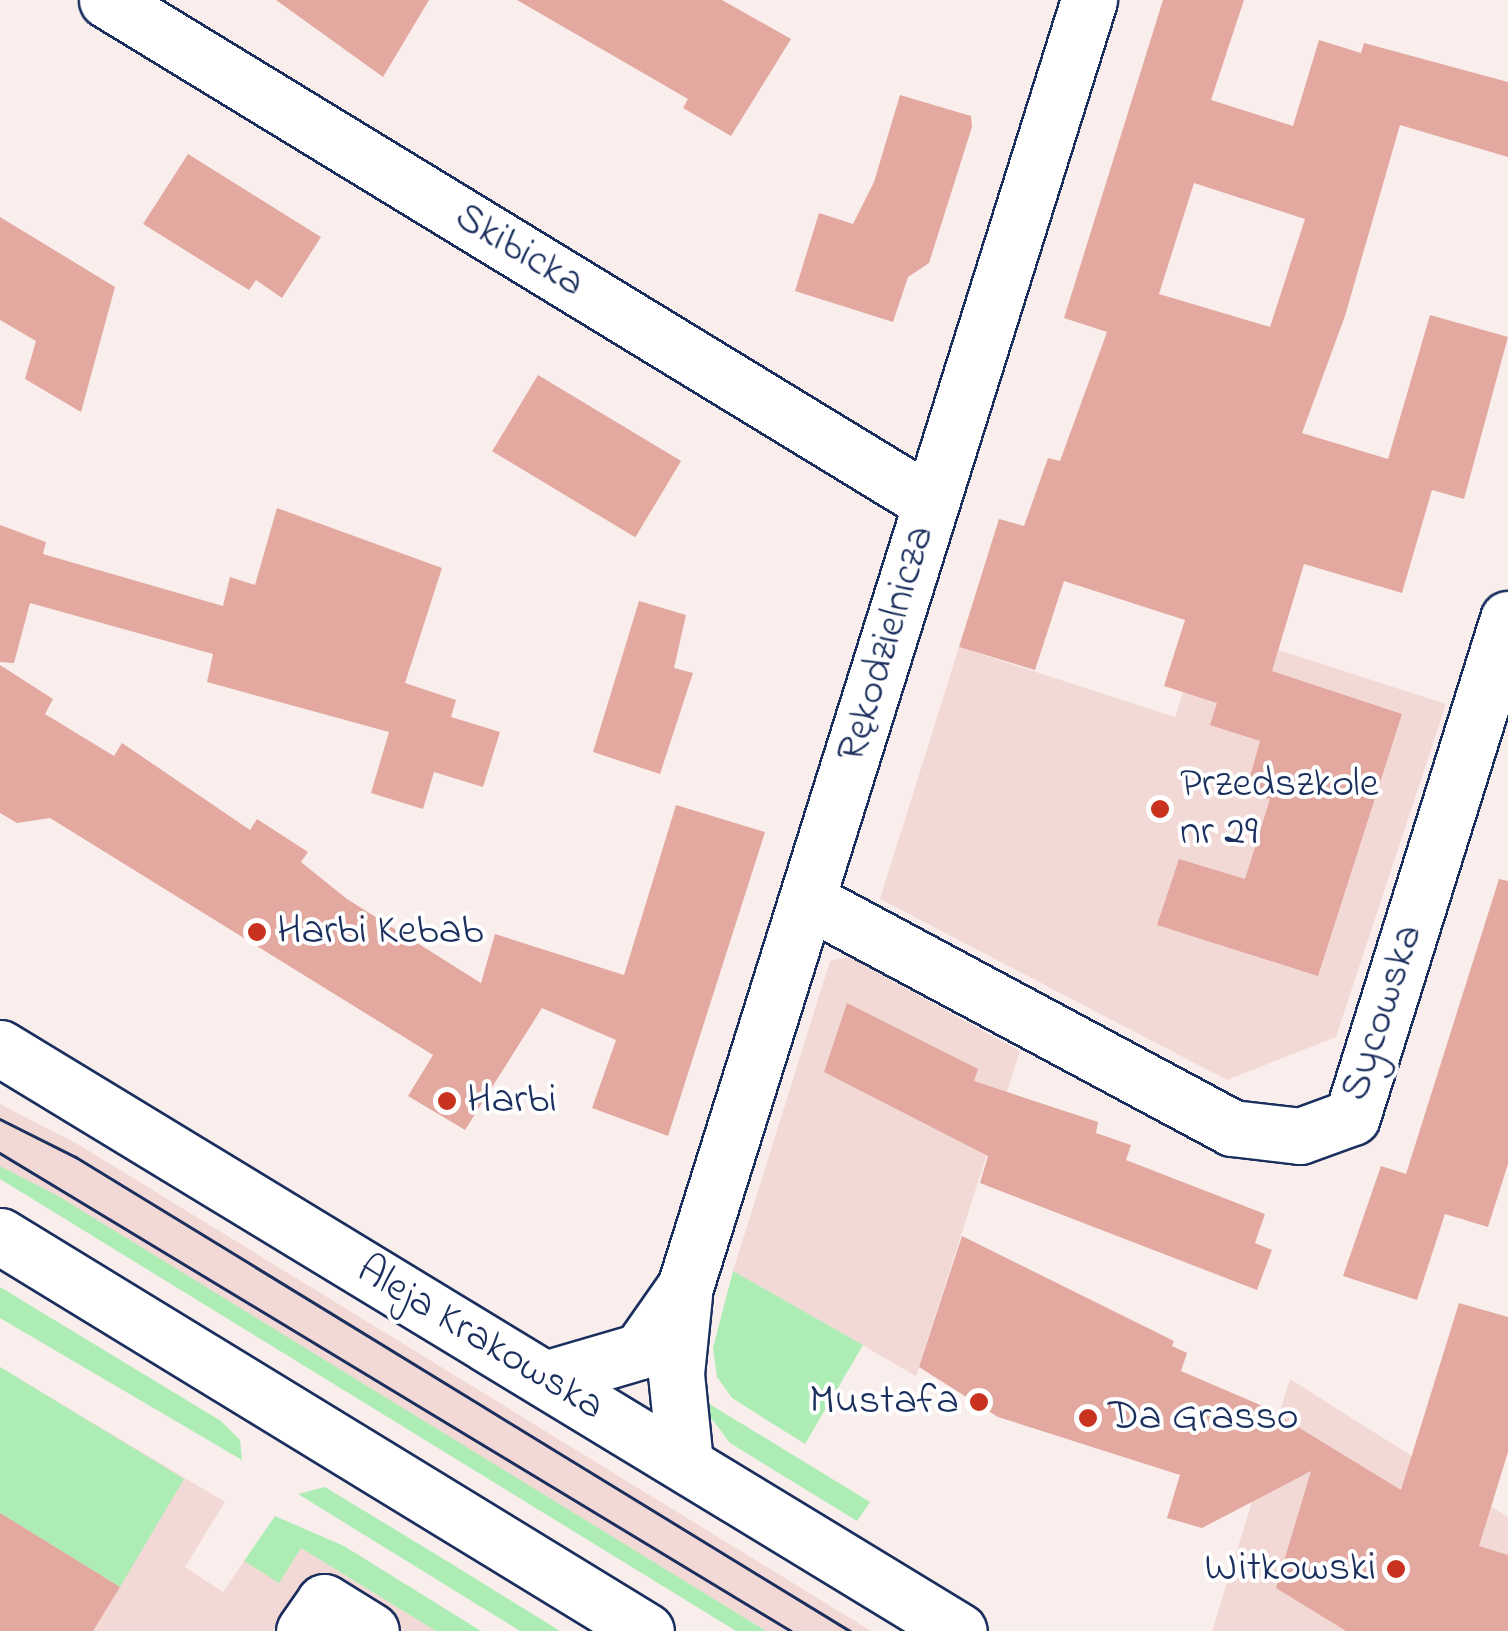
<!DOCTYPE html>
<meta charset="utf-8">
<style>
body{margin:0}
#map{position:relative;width:1508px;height:1631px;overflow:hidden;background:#f9eeec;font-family:"Indie Flower",sans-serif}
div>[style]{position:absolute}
.built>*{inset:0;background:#f2d9d6}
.green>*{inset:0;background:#adedb5}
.building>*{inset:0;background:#e3a9a1;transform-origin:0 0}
.roads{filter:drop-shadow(2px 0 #1b2f5e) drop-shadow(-2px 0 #1b2f5e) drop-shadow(0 2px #1b2f5e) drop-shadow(0 -2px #1b2f5e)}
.minor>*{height:55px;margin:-27.5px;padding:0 27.5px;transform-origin:27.5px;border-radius:27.5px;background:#fff}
.major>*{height:55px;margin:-27.5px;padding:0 27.5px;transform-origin:27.5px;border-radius:27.5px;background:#fff}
.tram>*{height:2.5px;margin:-1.25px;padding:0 1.25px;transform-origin:1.25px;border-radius:1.25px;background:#1b2f5e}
.dots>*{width:28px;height:28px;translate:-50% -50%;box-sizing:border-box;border:5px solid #fff;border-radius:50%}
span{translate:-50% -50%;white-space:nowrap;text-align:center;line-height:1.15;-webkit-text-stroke:8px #fff;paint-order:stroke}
.street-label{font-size:42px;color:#1b2f5e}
.poi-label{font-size:42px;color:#1b2f5e}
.left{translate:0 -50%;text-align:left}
.right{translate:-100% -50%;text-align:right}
</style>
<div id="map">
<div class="built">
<div style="clip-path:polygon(1204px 626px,1446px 704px,1336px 1037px,1227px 1080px,880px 899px,959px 647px,1175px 717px)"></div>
<div style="clip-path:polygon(849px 957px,1020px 1051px,916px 1376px,733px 1271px,830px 961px)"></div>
<div style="clip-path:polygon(0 1104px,81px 1146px,871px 1631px,766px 1631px,0 1166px)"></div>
<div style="clip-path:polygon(0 1367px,225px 1502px,185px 1567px,223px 1592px,244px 1561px,279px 1582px,301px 1548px,436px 1631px,0 1631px)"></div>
<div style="clip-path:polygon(1290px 1379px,1508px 1517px,1508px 1631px,1212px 1631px)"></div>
</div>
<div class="green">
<div style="clip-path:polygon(0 1166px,58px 1196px,766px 1631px,736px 1631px,0 1179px)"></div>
<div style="clip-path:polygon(733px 1271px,863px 1345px,805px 1444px,732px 1398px,717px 1377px,713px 1348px)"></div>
<div style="clip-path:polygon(0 1287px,221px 1421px,240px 1440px,242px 1460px,0 1318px)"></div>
<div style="clip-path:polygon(0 1367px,184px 1479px,120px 1587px,0 1513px)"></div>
<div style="clip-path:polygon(693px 1394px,870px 1502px,857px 1521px,730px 1443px)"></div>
<div style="clip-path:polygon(325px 1487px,442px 1558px,560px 1631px,520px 1631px,298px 1494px)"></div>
<div style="clip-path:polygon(275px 1516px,344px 1546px,481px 1631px,436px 1631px,301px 1548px,279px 1583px,244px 1561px)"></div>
</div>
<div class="building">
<div style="clip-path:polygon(276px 0,429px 0,383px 77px)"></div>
<div style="clip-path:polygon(517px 0,722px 0,791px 39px,731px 136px,683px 108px,688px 99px)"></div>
<div style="clip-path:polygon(evenodd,1163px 0,1244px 0,1211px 100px,1293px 126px,1319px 40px,1361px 53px,1364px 43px,1508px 82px,1508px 157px,1400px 125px,1345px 316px,1302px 433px,1388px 459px,1430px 315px,1508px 337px,1464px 499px,1432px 490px,1402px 593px,1304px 564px,1272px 671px,1402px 714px,1318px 976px,1157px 925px,1179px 859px,1245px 879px,1270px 799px,1246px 791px,1260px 741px,1210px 725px,1217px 703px,1164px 686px,1185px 620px,1064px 581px,1035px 670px,959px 647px,999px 519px,1024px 526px,1048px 458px,1060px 461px,1107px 332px,1064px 318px,1163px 0,1194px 183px,1305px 219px,1270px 327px,1159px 294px,1194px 183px)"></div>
<div style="clip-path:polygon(900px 95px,971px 116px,972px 127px,929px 263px,908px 277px,893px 322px,795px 291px,819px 213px,853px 224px,874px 182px)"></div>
<div style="clip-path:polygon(188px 154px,321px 237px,282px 298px,256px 280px,249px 290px,143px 224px)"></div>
<div style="clip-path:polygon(0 217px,115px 287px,81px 412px,25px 379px,36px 341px,0 320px)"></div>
<div style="left:538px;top:375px;width:167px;height:89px;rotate:31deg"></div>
<div style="clip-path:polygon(277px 508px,442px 568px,405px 683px,456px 700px,451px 717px,500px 732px,483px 787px,434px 772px,423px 809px,371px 793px,389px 732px,207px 682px,213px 654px,30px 603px,14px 663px,0 662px,0 525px,46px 542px,43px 554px,223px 606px,230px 577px,255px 585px)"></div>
<div style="clip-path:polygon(639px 601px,686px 615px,674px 668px,693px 673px,660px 774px,593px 752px)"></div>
<div style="clip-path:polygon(0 665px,53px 699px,45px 714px,114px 756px,122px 743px,250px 830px,257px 819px,308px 852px,301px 862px,347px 899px,481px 983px,495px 934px,624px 975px,676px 805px,765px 832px,668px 1136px,592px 1108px,616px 1040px,542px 1008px,465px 1130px,408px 1096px,433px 1055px,50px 818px,17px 823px,0 813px)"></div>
<div style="clip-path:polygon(1499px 879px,1508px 881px,1508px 1164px,1488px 1227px,1445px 1214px,1417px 1300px,1343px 1276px,1381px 1166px,1406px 1174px)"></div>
<div style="clip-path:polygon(847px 1003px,978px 1069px,974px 1081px,1098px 1122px,1096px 1133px,1131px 1145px,1126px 1160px,1265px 1214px,1255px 1243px,1272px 1250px,1257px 1290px,980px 1183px,988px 1156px,824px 1072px)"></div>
<div style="clip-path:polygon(962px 1236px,1174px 1341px,1172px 1346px,1187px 1353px,1181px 1371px,1265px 1407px,1401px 1490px,1459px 1303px,1508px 1317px,1508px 1452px,1479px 1546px,1508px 1555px,1508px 1631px,1346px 1631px,1276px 1588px,1311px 1471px,1202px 1528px,1167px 1518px,1180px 1475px,998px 1417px,919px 1367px)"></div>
<div style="clip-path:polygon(0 1513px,120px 1587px,93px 1631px,0 1631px)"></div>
</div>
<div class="roads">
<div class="minor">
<div style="left:107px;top:0;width:965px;rotate:31.4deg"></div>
<div style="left:807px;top:900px;width:482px;rotate:28.2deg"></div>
<div style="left:1232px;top:1128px;width:68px;rotate:6.7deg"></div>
<div style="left:1300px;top:1136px;width:55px;rotate:-20.1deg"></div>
<div style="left:1352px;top:1117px;width:522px;rotate:-72.61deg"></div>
<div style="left:684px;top:1295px;width:79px;rotate:95.8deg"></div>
<div style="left:676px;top:1374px;width:89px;rotate:84.2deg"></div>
<div style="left:545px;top:1379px;width:99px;rotate:-16.4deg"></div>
<div style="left:640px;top:1351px;width:78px;rotate:-54.9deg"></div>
<div style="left:685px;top:1287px;width:1349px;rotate:-72.57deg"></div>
<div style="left:304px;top:1631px;width:35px;rotate:-55deg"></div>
<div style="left:324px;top:1602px;width:55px;rotate:31.7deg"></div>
</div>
<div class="major">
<div style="left:0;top:1048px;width:1122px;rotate:31.3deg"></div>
<div style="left:0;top:1236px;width:757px;rotate:31.44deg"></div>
</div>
</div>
<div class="tram">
<div style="left:0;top:1119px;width:85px;rotate:26.6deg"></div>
<div style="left:76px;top:1157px;width:908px;rotate:31.48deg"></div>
<div style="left:0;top:1153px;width:924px;rotate:31.14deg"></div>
</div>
<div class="dots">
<div style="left:1160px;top:809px;background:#c8321e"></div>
<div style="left:257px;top:932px;background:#c8321e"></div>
<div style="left:447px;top:1101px;background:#c8321e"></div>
<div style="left:979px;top:1402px;background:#c8321e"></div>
<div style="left:1088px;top:1418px;background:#c8321e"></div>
<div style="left:1396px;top:1569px;background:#c8321e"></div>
</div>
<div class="street-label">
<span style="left:519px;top:251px;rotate:31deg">Skibicka</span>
<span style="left:887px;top:644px;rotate:-73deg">Rękodzielnicza</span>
<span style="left:1383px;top:1013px;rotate:-72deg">Sycowska</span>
<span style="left:480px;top:1339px;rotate:31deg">Aleja Krakowska</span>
</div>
<div class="poi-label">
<span class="left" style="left:1180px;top:809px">Przedszkole<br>nr 29</span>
<span class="left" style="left:277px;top:932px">Harbi Kebab</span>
<span class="left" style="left:467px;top:1101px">Harbi</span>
<span class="right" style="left:959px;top:1402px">Mustafa</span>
<span class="left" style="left:1108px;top:1418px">Da Grasso</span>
<span class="right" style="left:1376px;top:1569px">Witkowski</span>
</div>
</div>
